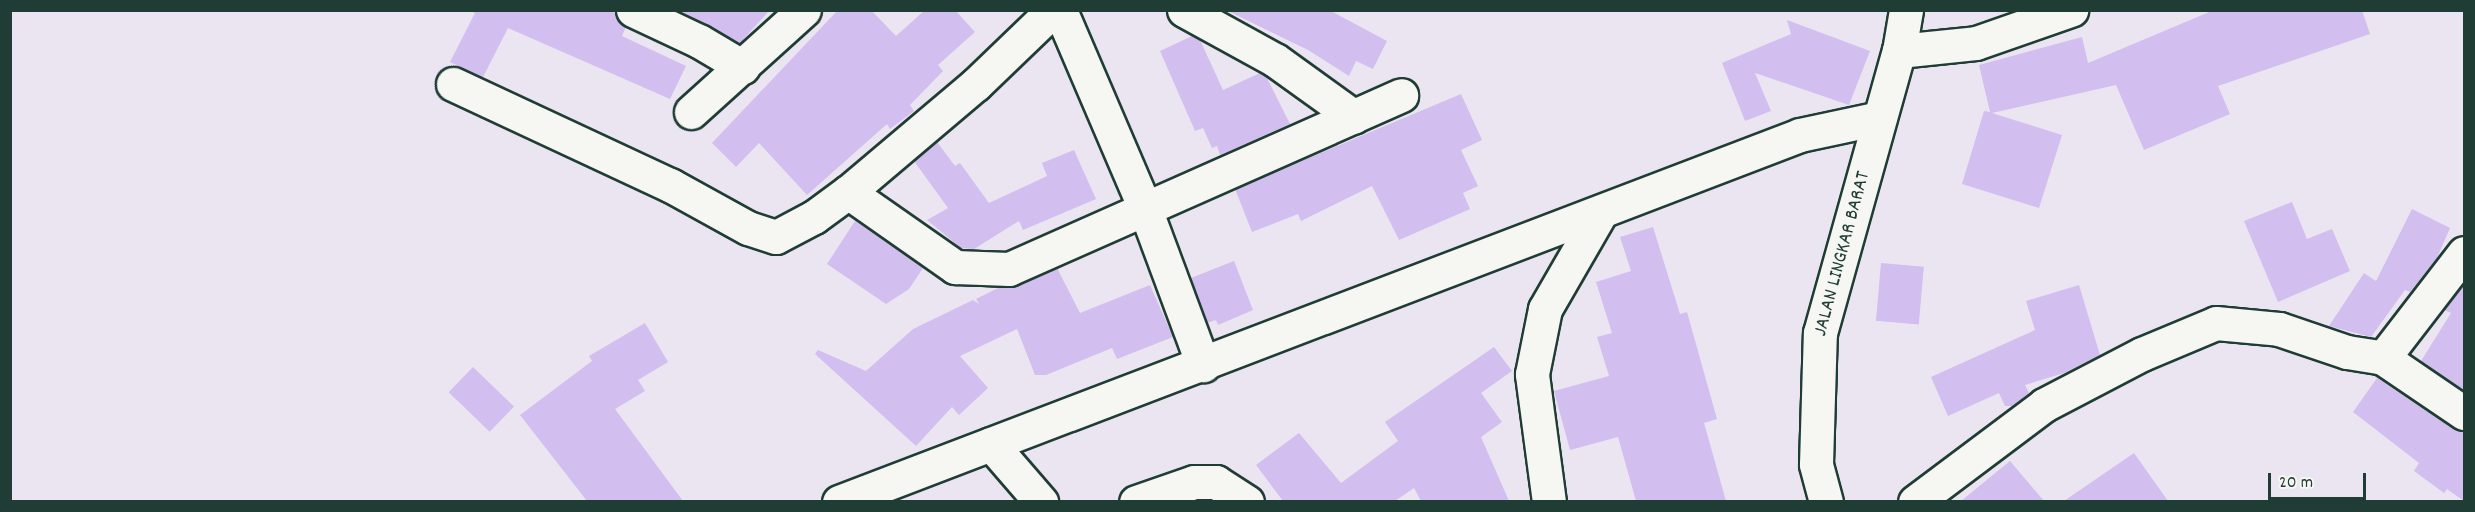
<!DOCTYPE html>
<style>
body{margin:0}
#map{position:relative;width:2475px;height:512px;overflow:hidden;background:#ebe5f1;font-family:Dekko,sans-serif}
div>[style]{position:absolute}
.building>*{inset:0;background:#d2beef;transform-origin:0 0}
.roads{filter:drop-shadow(2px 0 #1f3d34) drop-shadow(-2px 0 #1f3d34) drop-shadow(0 2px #1f3d34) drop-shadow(0 -2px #1f3d34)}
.minor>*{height:33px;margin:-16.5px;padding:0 16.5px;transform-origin:16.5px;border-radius:16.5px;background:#f6f6f2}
.major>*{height:33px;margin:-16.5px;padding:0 16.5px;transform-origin:16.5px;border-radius:16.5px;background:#f6f6f2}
.highway>*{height:33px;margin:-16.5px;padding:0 16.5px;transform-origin:16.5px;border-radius:16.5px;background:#f6f6f2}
span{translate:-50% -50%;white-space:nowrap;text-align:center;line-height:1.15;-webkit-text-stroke:4.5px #f6f6f2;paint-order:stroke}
.street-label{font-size:20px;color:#1f3d34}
.frame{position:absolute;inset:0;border:12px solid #1f3d34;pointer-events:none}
.scale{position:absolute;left:2268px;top:473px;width:98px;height:27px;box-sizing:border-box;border:3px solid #1f3d34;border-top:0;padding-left:8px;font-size:18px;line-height:21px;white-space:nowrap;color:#1f3d34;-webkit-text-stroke:4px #f6f6f2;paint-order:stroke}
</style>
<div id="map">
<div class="building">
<div style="clip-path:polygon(468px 10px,614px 10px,617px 20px,626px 27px,622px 36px,686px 66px,670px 99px,508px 28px,483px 77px,450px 62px,475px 13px)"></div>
<div style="clip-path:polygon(678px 10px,770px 10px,740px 43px)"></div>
<div style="clip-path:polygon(838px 10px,871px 10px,896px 36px,925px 10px,955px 10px,975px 32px,938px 65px,943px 71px,910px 105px,914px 111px,890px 129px,887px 124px,807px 195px,759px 143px,736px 167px,712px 143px)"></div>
<div style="clip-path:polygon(1226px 10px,1329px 10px,1387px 41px,1373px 69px,1356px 61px,1349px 76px,1308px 50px)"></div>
<div style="clip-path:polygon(2214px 10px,2362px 10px,2370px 34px,2218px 86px,2230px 114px,2144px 150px,2116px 85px,1992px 113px,2062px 135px,2039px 208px,1962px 184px,1984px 111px,1990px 112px,1979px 65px,2082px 37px,2088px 63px)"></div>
<div style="clip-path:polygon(1787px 20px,1870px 51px,1849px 105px,1755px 73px,1771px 111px,1745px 121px,1722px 63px,1791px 34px)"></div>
<div style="clip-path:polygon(1192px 36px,1200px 40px,1223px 90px,1260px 73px,1267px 78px,1290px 124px,1220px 155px,1217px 146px,1212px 148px,1203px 128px,1195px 131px,1160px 51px)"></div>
<div style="clip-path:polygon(1461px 94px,1482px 140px,1461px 150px,1478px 186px,1463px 193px,1470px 209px,1399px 240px,1372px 186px,1301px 221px,1298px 214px,1252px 232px,1235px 189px)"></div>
<div style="clip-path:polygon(937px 142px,955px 166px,960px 163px,989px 203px,1047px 176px,1042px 163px,1074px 150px,1096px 199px,1023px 230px,1019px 221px,974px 249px,961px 248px,927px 220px,948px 208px,914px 161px)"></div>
<div style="clip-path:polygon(2292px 202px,2307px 239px,2332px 229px,2350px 271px,2278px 302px,2244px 221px)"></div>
<div style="clip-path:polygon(2412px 209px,2450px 228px,2437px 258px,2410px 292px,2405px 290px,2371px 337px,2329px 326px,2364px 273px,2376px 281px)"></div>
<div style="clip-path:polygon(855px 221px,923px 268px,909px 289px,886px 304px,827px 264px)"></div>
<div style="clip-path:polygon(1653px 227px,1680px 314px,1687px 312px,1717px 419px,1704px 423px,1726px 501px,1636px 501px,1618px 437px,1570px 450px,1554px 391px,1609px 376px,1597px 337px,1612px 333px,1596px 282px,1631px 271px,1620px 237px)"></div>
<div style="clip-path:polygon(1234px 261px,1253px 310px,1218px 325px,1216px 320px,1207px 323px,1191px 278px)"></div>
<div style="left:1881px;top:263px;width:43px;height:58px;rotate:5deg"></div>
<div style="clip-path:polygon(1057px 268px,1080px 313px,1150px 285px,1173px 337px,1117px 359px,1112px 348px,1046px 375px,1035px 375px,1017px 329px,960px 356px,988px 388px,959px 415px,952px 407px,916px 446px,815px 354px,818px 350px,866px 371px,913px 329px,973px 300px,979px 304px,976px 299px,1000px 287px,1017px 286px)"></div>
<div style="clip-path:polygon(2464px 283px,2464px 391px,2421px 361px,2451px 313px,2444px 310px)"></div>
<div style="clip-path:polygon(2079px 285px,2100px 355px,2064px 373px,2025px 385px,2029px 393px,2012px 406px,2005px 406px,1999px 393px,1948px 416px,1931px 377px,2035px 330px,2026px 301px)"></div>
<div style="clip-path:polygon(645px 323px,668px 362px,638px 380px,645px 391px,615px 409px,683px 501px,587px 501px,520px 415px,592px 361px,589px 356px)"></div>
<div style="clip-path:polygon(1494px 347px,1512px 371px,1481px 393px,1502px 422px,1481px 437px,1509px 501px,1421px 501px,1414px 488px,1395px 501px,1283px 501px,1256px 465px,1299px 433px,1341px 483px,1398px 441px,1385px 422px)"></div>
<div style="left:473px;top:367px;width:57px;height:35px;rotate:44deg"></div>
<div style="clip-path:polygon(2377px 378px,2453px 429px,2464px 431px,2464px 501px,2447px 489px,2444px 493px,2414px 471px,2419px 463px,2353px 412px)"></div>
<div style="clip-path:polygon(2134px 453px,2168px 501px,2064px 501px)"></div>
<div style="clip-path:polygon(2010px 461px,2044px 501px,1961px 501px)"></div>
</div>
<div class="roads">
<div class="minor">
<div style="left:633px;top:10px;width:73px;rotate:25.2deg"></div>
<div style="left:699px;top:41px;width:51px;rotate:30.6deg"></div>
<div style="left:1053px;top:10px;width:107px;rotate:136.1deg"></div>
<div style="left:976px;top:84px;width:167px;rotate:139.8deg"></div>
<div style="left:848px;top:192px;width:131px;rotate:35deg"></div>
<div style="left:955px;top:267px;width:54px;rotate:2.1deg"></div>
<div style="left:1009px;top:269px;width:429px;rotate:-23.9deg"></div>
<div style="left:1060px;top:10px;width:213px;rotate:66.8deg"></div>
<div style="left:1144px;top:206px;width:170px;rotate:69.6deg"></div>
<div style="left:1184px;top:10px;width:104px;rotate:28.8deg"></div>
<div style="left:1275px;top:60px;width:97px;rotate:35.8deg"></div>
<div style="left:453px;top:84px;width:239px;rotate:25deg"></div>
<div style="left:670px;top:185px;width:89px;rotate:28.9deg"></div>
<div style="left:748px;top:228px;width:29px;rotate:18deg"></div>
<div style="left:776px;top:237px;width:43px;rotate:-27.8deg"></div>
<div style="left:814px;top:217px;width:42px;rotate:-36.3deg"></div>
<div style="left:691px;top:112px;width:152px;rotate:-42.1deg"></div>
<div style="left:2464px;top:253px;width:133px;rotate:127.6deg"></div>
<div style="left:2383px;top:358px;width:98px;rotate:34.2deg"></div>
<div style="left:991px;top:444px;width:77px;rotate:49.2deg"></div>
<div style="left:839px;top:502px;width:1029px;rotate:-20.9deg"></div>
<div style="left:1800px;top:135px;width:81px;rotate:-12.1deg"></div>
<div style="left:1136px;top:502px;width:61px;rotate:-19deg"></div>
<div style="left:1194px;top:482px;width:22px"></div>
<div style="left:1216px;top:482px;width:37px;rotate:33deg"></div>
<div style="left:1549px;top:502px;width:129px;rotate:-97.6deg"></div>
<div style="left:1532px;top:374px;width:66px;rotate:-78.7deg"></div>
<div style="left:1545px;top:309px;width:112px;rotate:-60deg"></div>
<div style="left:1915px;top:502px;width:161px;rotate:-36.9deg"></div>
<div style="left:2044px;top:405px;width:110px;rotate:-27.5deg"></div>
<div style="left:2142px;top:354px;width:80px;rotate:-22.7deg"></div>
<div style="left:2216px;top:323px;width:63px;rotate:5.4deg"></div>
<div style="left:2279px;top:329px;width:72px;rotate:18.7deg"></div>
<div style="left:2347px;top:352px;width:36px;rotate:9deg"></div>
</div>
<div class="major">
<div style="left:1899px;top:51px;width:77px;rotate:-5.9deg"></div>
<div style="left:1976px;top:43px;width:101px;rotate:-19.2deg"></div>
</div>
<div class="highway">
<div style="left:1826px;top:502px;width:39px;rotate:-105deg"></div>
<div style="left:1816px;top:464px;width:131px;rotate:-88.3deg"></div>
<div style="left:1820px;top:333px;width:293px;rotate:-74.4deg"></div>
<div style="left:1899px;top:51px;width:42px;rotate:-80.3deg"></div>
</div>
</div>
<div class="street-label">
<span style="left:1843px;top:254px;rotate:-75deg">JALAN LINGKAR BARAT</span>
</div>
<div class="frame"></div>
<div class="scale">20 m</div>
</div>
